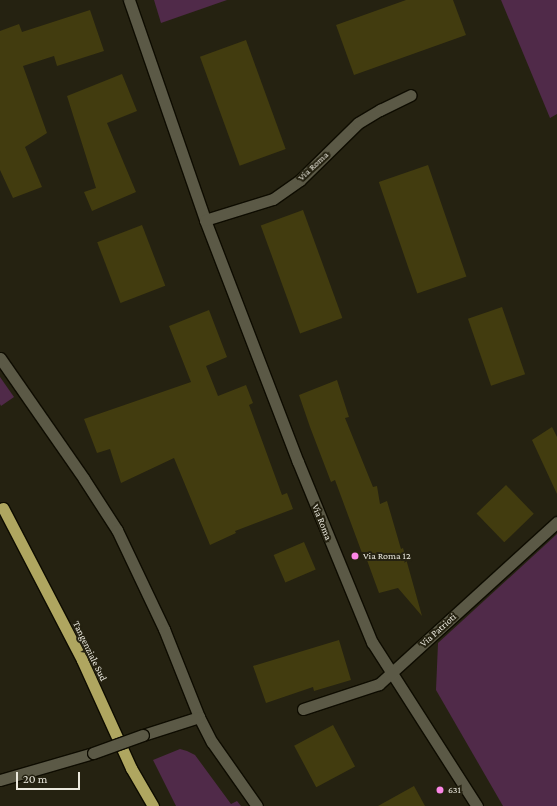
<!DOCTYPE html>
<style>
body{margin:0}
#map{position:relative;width:557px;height:806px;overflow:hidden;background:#252211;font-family:"Crimson Pro",serif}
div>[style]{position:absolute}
.green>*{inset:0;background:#502a49}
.building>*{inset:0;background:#423c0f;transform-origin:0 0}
.roads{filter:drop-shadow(1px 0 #0e0c00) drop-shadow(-1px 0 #0e0c00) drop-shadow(0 1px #0e0c00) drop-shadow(0 -1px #0e0c00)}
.minor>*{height:11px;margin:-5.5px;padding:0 5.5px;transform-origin:5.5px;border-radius:5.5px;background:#5b5946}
.trunk>*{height:11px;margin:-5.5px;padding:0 5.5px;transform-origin:5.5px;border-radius:5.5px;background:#afa660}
.bridges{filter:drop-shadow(1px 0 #0e0c00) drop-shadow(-1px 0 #0e0c00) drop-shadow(0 1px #0e0c00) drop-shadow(0 -1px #0e0c00)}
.minor-bridge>*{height:11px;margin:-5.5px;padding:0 5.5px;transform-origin:5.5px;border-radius:5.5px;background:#5b5946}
.dots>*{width:11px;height:11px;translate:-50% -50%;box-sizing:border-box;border:2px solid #252211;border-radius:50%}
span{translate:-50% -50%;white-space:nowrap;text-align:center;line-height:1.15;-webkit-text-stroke:4px #252211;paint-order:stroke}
.street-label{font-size:10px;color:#ebe9de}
.poi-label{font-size:10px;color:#ebe9de}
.left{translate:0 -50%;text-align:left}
.scale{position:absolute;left:16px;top:772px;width:64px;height:18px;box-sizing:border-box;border:2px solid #ebe9de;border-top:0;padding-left:5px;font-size:12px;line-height:14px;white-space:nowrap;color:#ebe9de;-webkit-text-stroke:3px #252211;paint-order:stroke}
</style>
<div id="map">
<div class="green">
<div style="clip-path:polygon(154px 0,227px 0,161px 23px)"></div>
<div style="clip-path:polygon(501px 0,557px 0,557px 114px,550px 118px)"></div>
<div style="clip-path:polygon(0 377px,14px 397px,1px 406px,0 404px)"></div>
<div style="clip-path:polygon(557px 534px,557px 806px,503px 806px,436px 690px,438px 643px)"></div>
<div style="clip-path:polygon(180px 749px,187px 751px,195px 755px,231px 804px,237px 801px,241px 806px,176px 806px,153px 760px)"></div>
</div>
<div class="building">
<div style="clip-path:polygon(406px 0,453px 0,466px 35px,354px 75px,336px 25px)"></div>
<div style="clip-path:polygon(90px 10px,104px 51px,57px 66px,54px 56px,23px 66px,47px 133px,25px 147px,42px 187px,13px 198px,0 170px,0 31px,19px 24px,22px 32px)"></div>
<div style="left:246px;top:40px;width:116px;height:49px;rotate:70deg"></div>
<div style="clip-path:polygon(122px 74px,137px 111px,107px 123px,136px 192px,92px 211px,84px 192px,96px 188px,67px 96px)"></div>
<div style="left:428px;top:165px;width:118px;height:52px;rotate:71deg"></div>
<div style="left:303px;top:210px;width:115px;height:45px;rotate:70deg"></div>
<div style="left:142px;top:225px;width:65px;height:48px;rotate:69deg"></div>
<div style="left:502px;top:307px;width:71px;height:36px;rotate:71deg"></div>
<div style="clip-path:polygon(209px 310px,227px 357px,206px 366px,218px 396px,246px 385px,253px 403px,249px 405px,282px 495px,287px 493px,293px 509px,235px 531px,236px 533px,210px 545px,174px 458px,121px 483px,110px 449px,97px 453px,84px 419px,191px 382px,169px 326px)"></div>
<div style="clip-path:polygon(337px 380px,349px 417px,345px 418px,373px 487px,377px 486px,380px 504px,387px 501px,401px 549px,403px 548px,422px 616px,398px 588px,379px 593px,364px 552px,362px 553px,335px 480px,331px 482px,310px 427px,299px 395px)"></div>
<div style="clip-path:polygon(552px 427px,557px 437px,557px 494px,532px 440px)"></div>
<div style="left:506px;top:485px;width:40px;height:41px;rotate:46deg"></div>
<div style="left:304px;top:542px;width:30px;height:33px;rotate:67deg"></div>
<div style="clip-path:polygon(339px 640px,351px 680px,314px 691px,313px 687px,266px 703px,253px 666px)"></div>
<div style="left:333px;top:725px;width:47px;height:44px;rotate:62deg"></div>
<div style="clip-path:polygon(414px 786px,425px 806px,378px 806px)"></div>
</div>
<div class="roads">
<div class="minor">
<div style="left:129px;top:0;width:233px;rotate:70.9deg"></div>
<div style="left:205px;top:220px;width:259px;rotate:69deg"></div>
<div style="left:298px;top:462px;width:195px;rotate:67.7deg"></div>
<div style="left:372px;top:642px;width:195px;rotate:57.4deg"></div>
<div style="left:205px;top:220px;width:71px;rotate:-17.2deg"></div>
<div style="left:273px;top:199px;width:33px;rotate:-35deg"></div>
<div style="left:300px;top:180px;width:81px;rotate:-44.5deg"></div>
<div style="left:358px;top:123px;width:26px;rotate:-31deg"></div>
<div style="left:380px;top:110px;width:34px;rotate:-26deg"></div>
<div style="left:0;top:358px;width:147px;rotate:55.2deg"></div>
<div style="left:84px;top:479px;width:61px;rotate:57.1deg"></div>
<div style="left:117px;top:530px;width:110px;rotate:64.6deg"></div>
<div style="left:164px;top:629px;width:95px;rotate:68.3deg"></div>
<div style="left:199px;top:717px;width:28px;rotate:63deg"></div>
<div style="left:212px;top:742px;width:78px;rotate:54.9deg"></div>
<div style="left:303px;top:709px;width:80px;rotate:-18.2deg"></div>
<div style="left:379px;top:684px;width:241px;rotate:-42.3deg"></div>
<div style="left:143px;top:735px;width:59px;rotate:-17.8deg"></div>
<div style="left:0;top:780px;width:97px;rotate:-16.2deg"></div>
</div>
<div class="trunk">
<div style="left:3px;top:508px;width:171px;rotate:62.5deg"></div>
<div style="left:82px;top:660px;width:119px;rotate:65.6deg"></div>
<div style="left:131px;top:768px;width:44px;rotate:59.9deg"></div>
</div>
</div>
<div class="bridges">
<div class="minor-bridge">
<div style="left:93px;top:753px;width:53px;rotate:-19.8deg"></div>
</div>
</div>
<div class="dots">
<div style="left:355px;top:556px;background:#fb86e5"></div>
<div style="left:440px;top:790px;background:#fb86e5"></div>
</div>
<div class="street-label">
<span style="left:313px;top:166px;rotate:-43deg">Via Roma</span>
<span style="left:322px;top:522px;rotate:68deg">Via Roma</span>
<span style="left:438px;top:630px;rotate:-42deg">Via Patrioti</span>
<span style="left:90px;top:651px;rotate:64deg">Tangenziale Sud</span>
</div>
<div class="poi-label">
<span class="left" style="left:363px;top:556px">Via Roma 12</span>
<span class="left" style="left:448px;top:790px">631</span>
</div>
<div class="scale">20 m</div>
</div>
